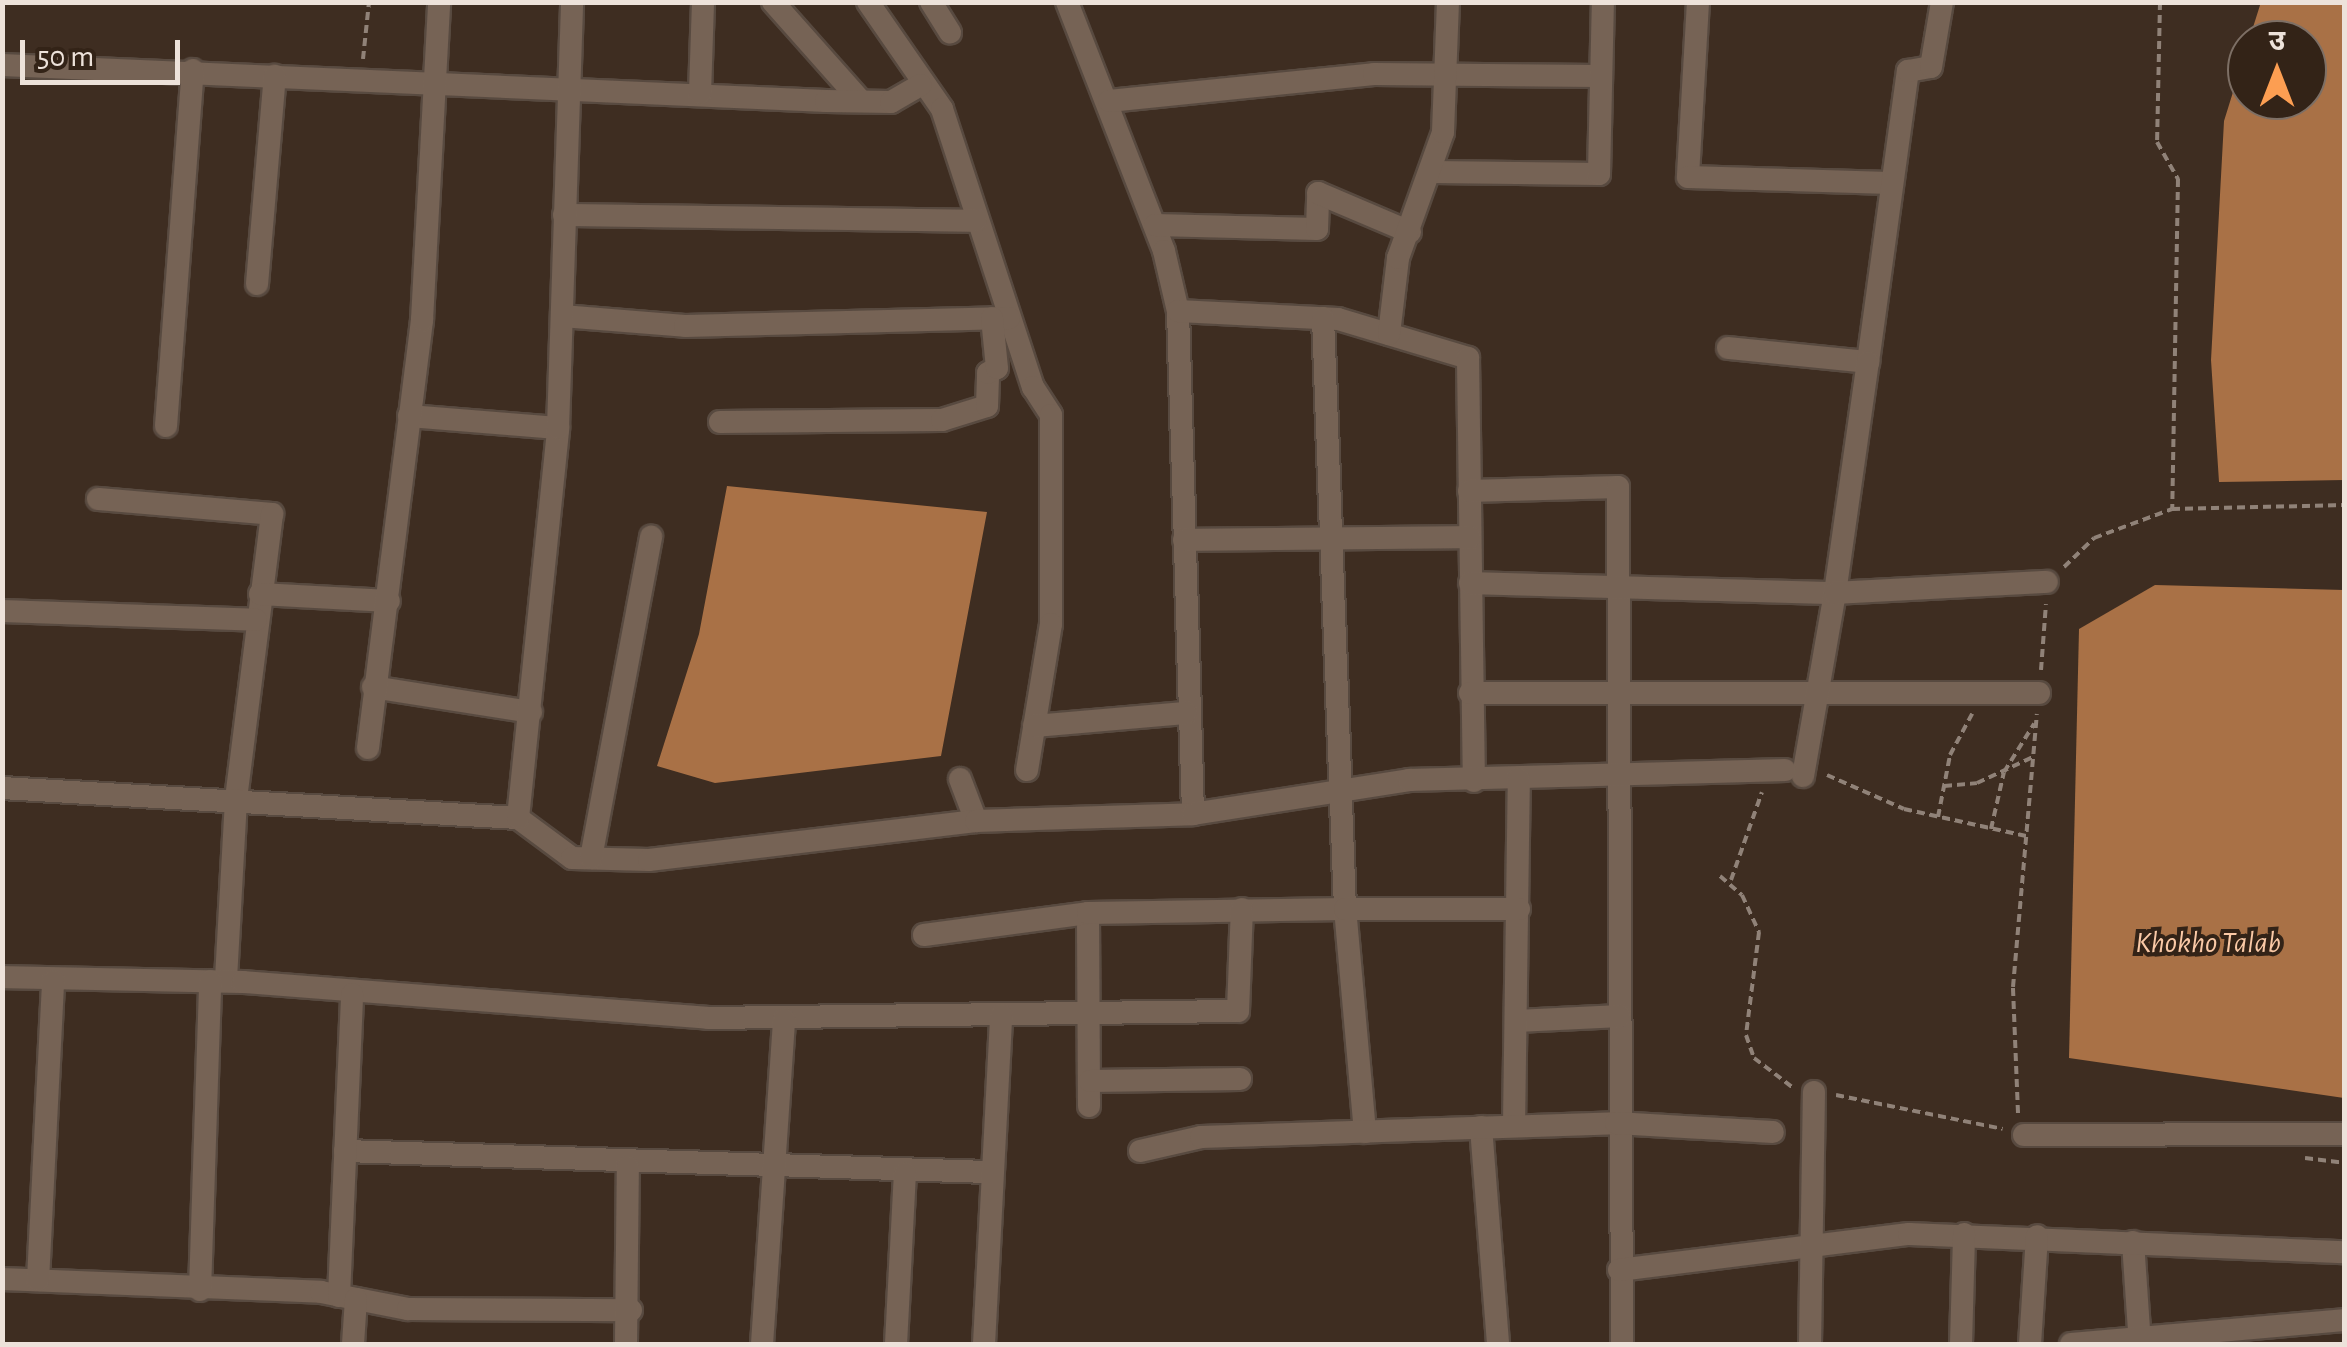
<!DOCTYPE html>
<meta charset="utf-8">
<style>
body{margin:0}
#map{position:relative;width:2347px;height:1347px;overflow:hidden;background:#3e2d21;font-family:"Alegreya Sans","Noto Sans Devanagari",sans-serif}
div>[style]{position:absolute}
.water>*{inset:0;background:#a97146}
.path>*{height:4px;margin-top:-2px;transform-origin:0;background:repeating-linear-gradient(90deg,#908278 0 8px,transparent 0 13px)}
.roads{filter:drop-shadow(2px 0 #584a40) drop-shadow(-2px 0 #584a40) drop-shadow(0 2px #584a40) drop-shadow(0 -2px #584a40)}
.street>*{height:22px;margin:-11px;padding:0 11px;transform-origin:11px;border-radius:11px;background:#766355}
span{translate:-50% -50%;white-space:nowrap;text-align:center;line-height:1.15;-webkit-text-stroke:8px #332317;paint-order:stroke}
.water-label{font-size:30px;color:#fac9a6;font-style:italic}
.frame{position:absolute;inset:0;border:5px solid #ede2da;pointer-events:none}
.north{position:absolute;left:2227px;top:20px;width:100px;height:100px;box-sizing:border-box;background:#332317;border:2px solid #7d6f65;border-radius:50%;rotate:0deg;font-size:28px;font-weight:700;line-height:40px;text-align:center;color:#ede2da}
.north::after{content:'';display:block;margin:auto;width:35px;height:45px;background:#fc9e52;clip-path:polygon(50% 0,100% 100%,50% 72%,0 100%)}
.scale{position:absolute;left:20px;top:40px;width:160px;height:45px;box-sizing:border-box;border:5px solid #ede2da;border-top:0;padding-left:12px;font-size:30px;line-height:35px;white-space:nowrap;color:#ede2da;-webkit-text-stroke:8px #332317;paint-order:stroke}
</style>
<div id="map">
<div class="water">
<div style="clip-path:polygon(2261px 2px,2344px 3px,2344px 480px,2219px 482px,2211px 360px,2224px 121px,2247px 47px,2247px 100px,2307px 100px,2307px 40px,2249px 40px)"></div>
<div style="clip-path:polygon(727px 486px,987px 512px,941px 756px,715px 783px,657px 766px,699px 634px)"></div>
<div style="clip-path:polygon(2155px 585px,2344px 590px,2344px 1098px,2069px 1058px,2079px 629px)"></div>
</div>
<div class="path">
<div style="left:2160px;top:2px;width:140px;rotate:91.2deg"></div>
<div style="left:2157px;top:142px;width:43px;rotate:60.4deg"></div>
<div style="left:2178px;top:179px;width:330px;rotate:91deg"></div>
<div style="left:2172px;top:509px;width:172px;rotate:-1.3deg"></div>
<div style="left:363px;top:59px;width:57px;rotate:-84deg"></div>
<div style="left:2064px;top:567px;width:42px;rotate:-44deg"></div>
<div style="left:2094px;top:538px;width:83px;rotate:-20.4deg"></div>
<div style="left:2041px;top:670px;width:66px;rotate:-85.7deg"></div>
<div style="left:1827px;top:775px;width:84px;rotate:23.8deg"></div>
<div style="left:1904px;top:809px;width:125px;rotate:12.5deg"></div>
<div style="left:1944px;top:786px;width:33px;rotate:-5deg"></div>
<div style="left:1977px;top:783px;width:62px;rotate:-24.9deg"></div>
<div style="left:1938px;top:817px;width:63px;rotate:-79deg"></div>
<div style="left:1950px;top:755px;width:47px;rotate:-61.8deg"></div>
<div style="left:1991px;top:829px;width:58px;rotate:-77.2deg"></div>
<div style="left:2004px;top:772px;width:57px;rotate:-58deg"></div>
<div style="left:1720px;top:876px;width:29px;rotate:41deg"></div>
<div style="left:1742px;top:895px;width:41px;rotate:65.3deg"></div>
<div style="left:1759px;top:932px;width:104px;rotate:97.2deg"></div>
<div style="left:1746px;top:1035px;width:24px;rotate:71deg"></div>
<div style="left:1754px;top:1058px;width:48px;rotate:37.3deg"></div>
<div style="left:1731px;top:880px;width:93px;rotate:-70.6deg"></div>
<div style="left:1836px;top:1095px;width:170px;rotate:11.5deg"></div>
<div style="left:2018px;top:1113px;width:126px;rotate:-92.3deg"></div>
<div style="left:2013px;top:987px;width:274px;rotate:-85deg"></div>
<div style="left:2305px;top:1158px;width:39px;rotate:7deg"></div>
</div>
<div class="roads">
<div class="street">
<div style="left:773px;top:2px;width:132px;rotate:48.4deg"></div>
<div style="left:868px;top:2px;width:130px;rotate:55.3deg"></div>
<div style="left:942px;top:109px;width:293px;rotate:71.9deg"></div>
<div style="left:1033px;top:387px;width:33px;rotate:57deg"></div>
<div style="left:1051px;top:415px;width:209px;rotate:90deg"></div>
<div style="left:1051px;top:624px;width:148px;rotate:99.3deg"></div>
<div style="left:931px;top:2px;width:36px;rotate:58deg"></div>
<div style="left:1067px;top:2px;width:267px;rotate:68.7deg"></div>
<div style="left:1164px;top:251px;width:62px;rotate:76.9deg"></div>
<div style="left:1178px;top:311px;width:503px;rotate:88.29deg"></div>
<div style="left:1698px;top:2px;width:175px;rotate:93.3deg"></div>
<div style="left:1688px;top:177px;width:202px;rotate:1.7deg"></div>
<div style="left:2px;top:65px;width:825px;rotate:2.5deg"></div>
<div style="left:826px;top:101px;width:65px;rotate:0.9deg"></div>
<div style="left:891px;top:102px;width:34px;rotate:-30deg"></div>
<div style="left:700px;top:93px;width:91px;rotate:-88.1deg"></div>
<div style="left:1109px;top:101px;width:266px;rotate:-5.8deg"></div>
<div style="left:1374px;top:74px;width:224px;rotate:0.5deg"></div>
<div style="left:1434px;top:172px;width:165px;rotate:0.7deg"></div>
<div style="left:1599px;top:174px;width:172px;rotate:-88.7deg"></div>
<div style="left:564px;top:215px;width:412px;rotate:0.8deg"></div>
<div style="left:1155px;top:225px;width:162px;rotate:1.4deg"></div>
<div style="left:1317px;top:229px;width:36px;rotate:-88deg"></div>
<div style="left:1318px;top:193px;width:100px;rotate:23deg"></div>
<div style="left:257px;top:284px;width:209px;rotate:-85.1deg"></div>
<div style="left:1178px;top:311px;width:160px;rotate:2.9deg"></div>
<div style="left:1338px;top:319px;width:136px;rotate:16.7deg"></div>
<div style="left:1468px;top:358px;width:423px;rotate:89.2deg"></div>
<div style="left:562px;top:316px;width:123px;rotate:4.6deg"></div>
<div style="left:685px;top:326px;width:324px;rotate:-1.4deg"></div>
<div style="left:1389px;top:334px;width:77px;rotate:-83.2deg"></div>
<div style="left:1398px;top:258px;width:134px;rotate:-70.3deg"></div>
<div style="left:1443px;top:132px;width:130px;rotate:-87.8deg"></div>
<div style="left:1728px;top:348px;width:141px;rotate:5.7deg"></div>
<div style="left:1868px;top:362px;width:294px;rotate:-82.2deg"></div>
<div style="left:1908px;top:71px;width:23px;rotate:-10deg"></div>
<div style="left:1931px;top:67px;width:66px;rotate:-80.4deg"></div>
<div style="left:409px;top:416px;width:149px;rotate:4.6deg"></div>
<div style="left:720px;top:422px;width:222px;rotate:-0.5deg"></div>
<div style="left:942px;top:420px;width:47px;rotate:-17.3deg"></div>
<div style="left:987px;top:406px;width:33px;rotate:-88deg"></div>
<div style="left:988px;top:373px;width:10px;rotate:-29deg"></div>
<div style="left:997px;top:368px;width:50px;rotate:-95.7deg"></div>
<div style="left:166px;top:426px;width:357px;rotate:-85.7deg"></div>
<div style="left:1469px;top:491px;width:149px;rotate:-1.5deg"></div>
<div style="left:1618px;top:487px;width:857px;rotate:89.73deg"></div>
<div style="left:98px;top:499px;width:175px;rotate:4.9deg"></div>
<div style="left:272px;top:514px;width:288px;rotate:97.2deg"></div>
<div style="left:236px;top:800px;width:181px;rotate:93.2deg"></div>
<div style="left:1184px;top:540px;width:286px;rotate:-0.6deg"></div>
<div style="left:1470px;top:583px;width:365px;rotate:1.6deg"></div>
<div style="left:1835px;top:593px;width:233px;rotate:-81.9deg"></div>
<div style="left:260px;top:594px;width:129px;rotate:3.1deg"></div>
<div style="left:2px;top:611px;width:254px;rotate:2deg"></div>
<div style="left:373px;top:687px;width:160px;rotate:9deg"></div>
<div style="left:1470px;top:693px;width:569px"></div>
<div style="left:1034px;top:726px;width:152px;rotate:-4.9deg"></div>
<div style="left:368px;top:748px;width:431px;rotate:-82.8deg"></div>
<div style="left:422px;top:320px;width:318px;rotate:-86.9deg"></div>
<div style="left:1803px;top:776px;width:186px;rotate:-80.1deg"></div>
<div style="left:1835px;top:593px;width:212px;rotate:-3deg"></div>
<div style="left:960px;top:779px;width:45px;rotate:69.1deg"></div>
<div style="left:2px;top:788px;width:517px;rotate:3.33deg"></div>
<div style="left:518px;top:818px;width:67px;rotate:36.5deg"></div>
<div style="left:572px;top:858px;width:77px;rotate:1.5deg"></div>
<div style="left:649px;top:860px;width:329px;rotate:-6.8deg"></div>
<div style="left:976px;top:821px;width:217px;rotate:-1.8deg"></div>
<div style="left:1193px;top:814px;width:219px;rotate:-8.9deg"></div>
<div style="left:1409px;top:780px;width:376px;rotate:-1.5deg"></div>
<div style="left:518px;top:818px;width:392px;rotate:-84.1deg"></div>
<div style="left:558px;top:428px;width:426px;rotate:-88.1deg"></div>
<div style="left:591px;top:858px;width:327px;rotate:-79.4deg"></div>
<div style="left:1088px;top:913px;width:193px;rotate:89.7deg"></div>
<div style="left:924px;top:935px;width:165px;rotate:-7.6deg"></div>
<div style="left:1088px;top:913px;width:257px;rotate:-0.9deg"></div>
<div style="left:1345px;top:909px;width:591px;rotate:-92.13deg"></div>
<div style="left:2px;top:977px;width:241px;rotate:1.2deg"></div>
<div style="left:243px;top:982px;width:466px;rotate:4.4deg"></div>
<div style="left:708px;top:1018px;width:530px;rotate:-0.76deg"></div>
<div style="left:1238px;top:1011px;width:102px;rotate:-87.8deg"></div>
<div style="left:1517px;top:1021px;width:103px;rotate:-2.8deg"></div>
<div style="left:1090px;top:1081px;width:150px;rotate:-0.8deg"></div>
<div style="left:1514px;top:1126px;width:347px;rotate:-89.2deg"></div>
<div style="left:1481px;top:1127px;width:218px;rotate:85.5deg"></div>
<div style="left:1365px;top:1132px;width:224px;rotate:-95.1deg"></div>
<div style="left:1345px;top:909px;width:174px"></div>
<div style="left:2024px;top:1135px;width:320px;rotate:-0.2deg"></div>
<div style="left:345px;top:1151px;width:643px;rotate:1.87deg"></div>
<div style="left:1140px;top:1151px;width:63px;rotate:-12.9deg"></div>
<div style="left:1201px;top:1137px;width:415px;rotate:-1.9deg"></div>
<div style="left:1616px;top:1123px;width:157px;rotate:3.3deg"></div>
<div style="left:2133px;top:1242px;width:102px;rotate:86.1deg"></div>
<div style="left:1619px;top:1270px;width:292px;rotate:-7.1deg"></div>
<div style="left:1909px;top:1234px;width:435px;rotate:2.4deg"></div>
<div style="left:2px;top:1279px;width:319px;rotate:2.3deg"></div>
<div style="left:321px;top:1292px;width:89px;rotate:11.1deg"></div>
<div style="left:408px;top:1309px;width:223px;rotate:0.3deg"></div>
<div style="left:38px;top:1280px;width:299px;rotate:-87.1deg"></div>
<div style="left:200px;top:1290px;width:309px;rotate:-88.1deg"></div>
<div style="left:339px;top:1296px;width:302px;rotate:-87.5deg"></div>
<div style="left:353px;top:1344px;width:45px;rotate:-86.2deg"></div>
<div style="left:626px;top:1344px;width:177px;rotate:-89.4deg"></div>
<div style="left:762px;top:1344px;width:325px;rotate:-86.1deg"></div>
<div style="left:896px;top:1344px;width:171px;rotate:-87deg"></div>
<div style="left:984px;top:1344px;width:329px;rotate:-87deg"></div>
<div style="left:1810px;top:1344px;width:252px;rotate:-89.1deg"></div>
<div style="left:1961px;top:1344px;width:110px;rotate:-88.4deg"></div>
<div style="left:2030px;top:1344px;width:108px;rotate:-86.3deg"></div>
<div style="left:2071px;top:1344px;width:274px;rotate:-5deg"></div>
</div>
</div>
<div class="water-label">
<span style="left:2208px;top:943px">Khokho Talab</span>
</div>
<div class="frame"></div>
<div class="north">उ</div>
<div class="scale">50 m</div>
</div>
